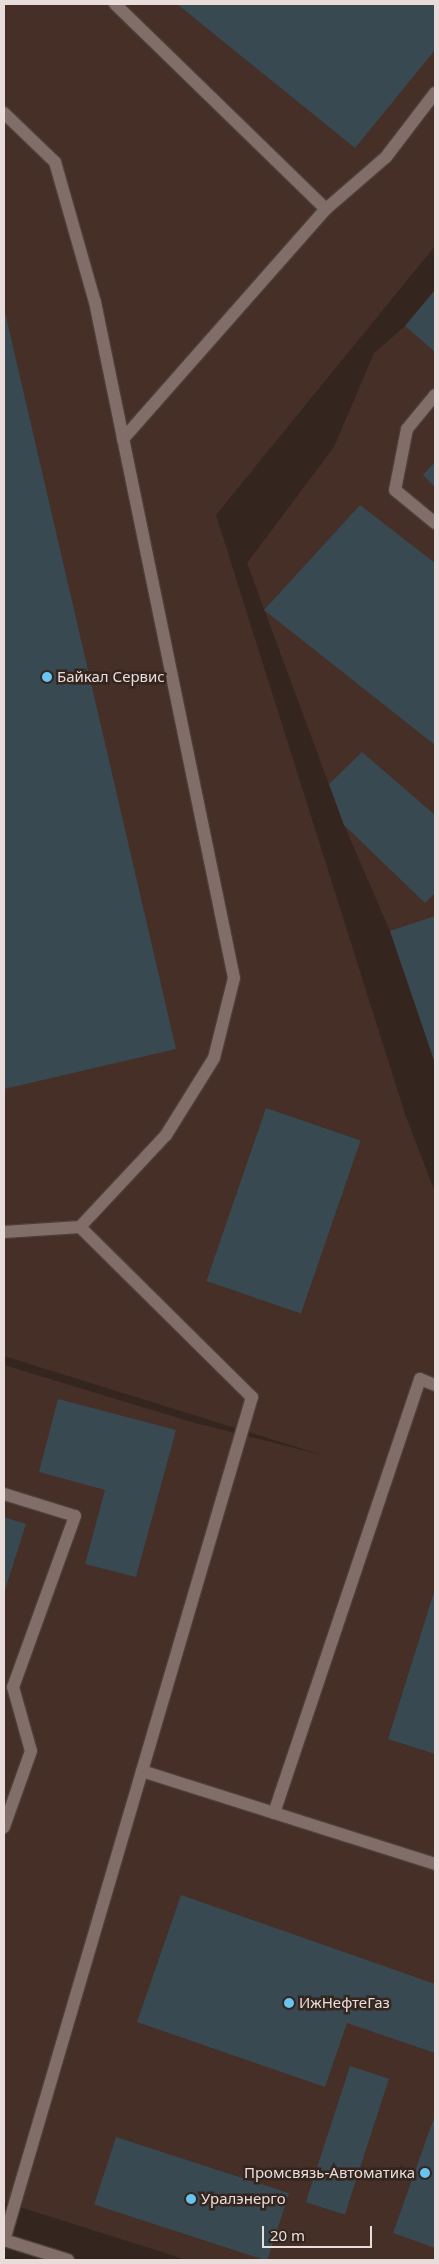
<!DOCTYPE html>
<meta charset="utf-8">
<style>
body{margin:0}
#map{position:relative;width:439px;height:2264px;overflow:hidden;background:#35251f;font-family:"Noto Sans",sans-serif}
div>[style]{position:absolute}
.built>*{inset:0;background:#452f27}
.building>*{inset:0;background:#384952;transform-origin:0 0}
.roads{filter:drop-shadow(1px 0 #4d403b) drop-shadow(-1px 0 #4d403b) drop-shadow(0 1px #4d403b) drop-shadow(0 -1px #4d403b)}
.service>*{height:12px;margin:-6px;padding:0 6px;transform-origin:6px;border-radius:6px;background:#816e68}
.dots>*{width:14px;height:14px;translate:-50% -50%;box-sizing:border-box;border:2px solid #35251f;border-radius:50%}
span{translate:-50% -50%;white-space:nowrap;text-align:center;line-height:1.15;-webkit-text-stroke:5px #35251f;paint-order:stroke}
.poi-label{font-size:15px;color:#e8ddda}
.left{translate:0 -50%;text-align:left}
.right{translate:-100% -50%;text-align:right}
.frame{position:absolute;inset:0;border:5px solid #e8ddda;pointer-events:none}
.scale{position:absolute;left:262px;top:2226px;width:110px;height:22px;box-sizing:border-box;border:2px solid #e8ddda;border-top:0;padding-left:6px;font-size:15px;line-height:18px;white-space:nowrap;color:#e8ddda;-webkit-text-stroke:4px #35251f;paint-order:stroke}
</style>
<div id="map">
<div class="built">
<div style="clip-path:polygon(4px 4px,435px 4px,435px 246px,216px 515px,406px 1117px,435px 1192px,435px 2260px,187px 2260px,4px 2202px,4px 1365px,195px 1423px,322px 1455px,4px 1356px)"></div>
<div style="clip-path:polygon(435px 290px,435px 1063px,390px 931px,344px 825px,247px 563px,334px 447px,374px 353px,405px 326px)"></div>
</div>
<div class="building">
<div style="clip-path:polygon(177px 4px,435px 4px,435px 50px,355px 148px)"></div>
<div style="clip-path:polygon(435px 290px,435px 352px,405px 326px)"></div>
<div style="clip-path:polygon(4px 308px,176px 1049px,4px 1089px)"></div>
<div style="clip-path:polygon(435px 462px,435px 487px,423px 475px)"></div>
<div style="clip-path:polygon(360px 505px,435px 563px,435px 745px,264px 610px)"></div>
<div style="clip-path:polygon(362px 752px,435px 815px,435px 893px,425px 903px,344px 825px,329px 784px)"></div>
<div style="clip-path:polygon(435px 916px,435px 1063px,390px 931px)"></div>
<div style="left:266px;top:1108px;width:100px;height:183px;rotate:19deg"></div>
<div style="clip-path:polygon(58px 1399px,176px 1430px,136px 1577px,85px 1564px,105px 1490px,39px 1472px)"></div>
<div style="clip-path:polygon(4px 1517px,26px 1524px,4px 1593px)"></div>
<div style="clip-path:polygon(435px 1589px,435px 1754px,388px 1739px)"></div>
<div style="clip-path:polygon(181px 1895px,435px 1984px,435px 2053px,347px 2023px,325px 2087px,137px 2022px)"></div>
<div style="left:350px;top:2066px;width:41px;height:143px;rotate:18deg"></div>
<div style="clip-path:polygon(435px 2115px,435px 2248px,393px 2233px)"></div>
<div style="left:116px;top:2137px;width:182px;height:71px;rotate:18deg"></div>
</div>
<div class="roads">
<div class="service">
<div style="left:115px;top:4px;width:294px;rotate:44.2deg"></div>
<div style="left:4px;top:113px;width:71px;rotate:43.9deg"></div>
<div style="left:55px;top:162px;width:146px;rotate:74.1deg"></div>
<div style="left:95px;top:302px;width:690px;rotate:78.38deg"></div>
<div style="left:234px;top:978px;width:82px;rotate:104deg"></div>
<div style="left:214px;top:1058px;width:91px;rotate:121.9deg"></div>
<div style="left:166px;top:1135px;width:126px;rotate:133.1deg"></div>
<div style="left:435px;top:395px;width:44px;rotate:129.5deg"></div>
<div style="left:407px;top:429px;width:62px;rotate:101.1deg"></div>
<div style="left:395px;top:490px;width:52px;rotate:39.5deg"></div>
<div style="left:123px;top:439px;width:307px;rotate:-48.6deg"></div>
<div style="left:326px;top:209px;width:79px;rotate:-40.9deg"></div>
<div style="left:386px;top:157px;width:81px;rotate:-52.6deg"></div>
<div style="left:4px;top:1232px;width:76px;rotate:-3.8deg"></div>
<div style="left:80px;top:1227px;width:242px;rotate:44.7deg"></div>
<div style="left:252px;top:1397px;width:879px;rotate:106.39deg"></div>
<div style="left:4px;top:1494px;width:74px;rotate:17.2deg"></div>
<div style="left:75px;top:1516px;width:182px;rotate:109.9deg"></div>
<div style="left:13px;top:1687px;width:66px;rotate:74.3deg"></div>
<div style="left:31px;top:1751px;width:81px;rotate:109.6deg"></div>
<div style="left:142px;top:1771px;width:307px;rotate:17.6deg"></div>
<div style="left:274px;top:1813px;width:458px;rotate:-71.4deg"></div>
<div style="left:420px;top:1379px;width:16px;rotate:22deg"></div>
<div style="left:4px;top:2240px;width:67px;rotate:17.4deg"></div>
</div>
</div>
<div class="dots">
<div style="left:47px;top:677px;background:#68c4f0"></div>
<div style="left:289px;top:2003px;background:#68c4f0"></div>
<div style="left:425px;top:2173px;background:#68c4f0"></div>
<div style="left:191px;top:2199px;background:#68c4f0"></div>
</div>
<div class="poi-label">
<span class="left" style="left:57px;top:677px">Байкал Сервис</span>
<span class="left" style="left:299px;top:2003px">ИжНефтеГаз</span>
<span class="right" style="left:415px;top:2173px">Промсвязь-Автоматика</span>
<span class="left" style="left:201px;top:2199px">Уралэнерго</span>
</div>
<div class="frame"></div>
<div class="scale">20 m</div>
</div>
